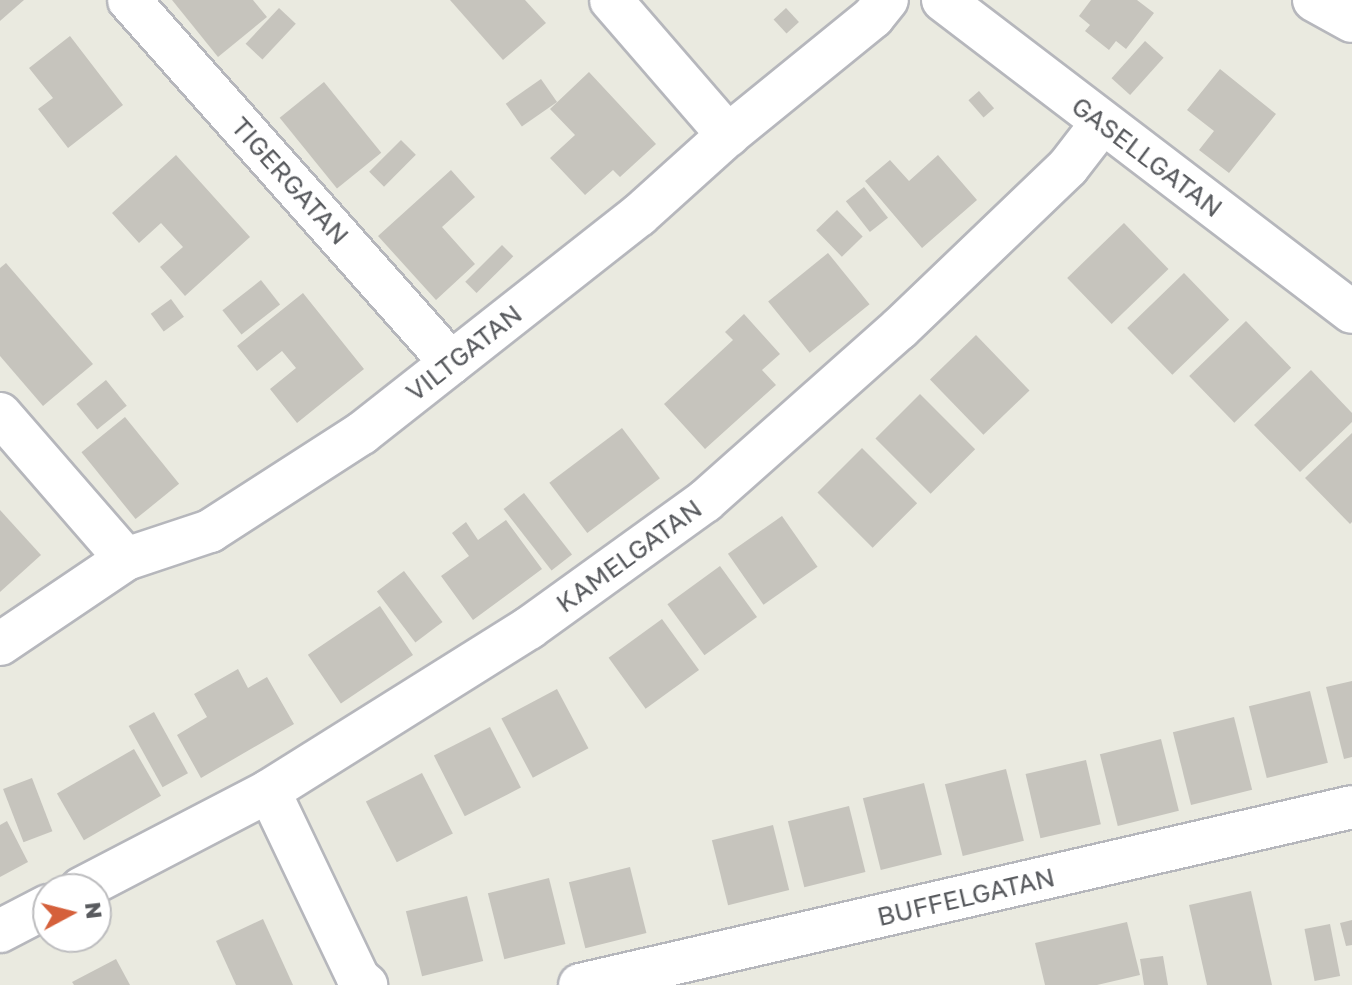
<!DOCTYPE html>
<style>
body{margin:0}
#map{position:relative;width:1352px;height:985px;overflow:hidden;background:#eaeae0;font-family:"Golos Text",sans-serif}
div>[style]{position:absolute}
.building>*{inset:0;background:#c6c4bd;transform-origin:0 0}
.roads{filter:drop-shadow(2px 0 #b6b7bc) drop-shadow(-2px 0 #b6b7bc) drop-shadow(0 2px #b6b7bc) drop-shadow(0 -2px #b6b7bc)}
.minor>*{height:42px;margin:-21px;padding:0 21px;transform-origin:21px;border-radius:21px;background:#fff}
span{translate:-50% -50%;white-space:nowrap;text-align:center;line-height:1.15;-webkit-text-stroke:6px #fff;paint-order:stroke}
.street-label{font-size:26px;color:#595b5f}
.north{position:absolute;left:32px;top:873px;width:80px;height:80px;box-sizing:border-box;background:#fff;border:2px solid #bdbdbf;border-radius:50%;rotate:83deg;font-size:22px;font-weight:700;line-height:32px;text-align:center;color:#595b5f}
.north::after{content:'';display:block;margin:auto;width:28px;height:36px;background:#d5603b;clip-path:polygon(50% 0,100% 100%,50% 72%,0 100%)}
</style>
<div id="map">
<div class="building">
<div style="clip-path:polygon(0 0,24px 0,0 21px)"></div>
<div style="clip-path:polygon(172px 0,253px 0,267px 17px,218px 57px)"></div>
<div style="clip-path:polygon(450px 0,525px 0,546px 23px,503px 60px)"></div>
<div style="clip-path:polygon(1091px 0,1137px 0,1154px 13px,1126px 49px,1116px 41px,1109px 50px,1085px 31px,1090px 25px,1079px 16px)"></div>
<div style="left:279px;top:8px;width:23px;height:49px;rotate:43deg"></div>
<div style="left:786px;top:8px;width:19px;height:17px;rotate:47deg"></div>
<div style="clip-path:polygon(70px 36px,123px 105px,68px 148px,38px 109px,53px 98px,29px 68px)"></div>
<div style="left:1145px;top:41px;width:25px;height:50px;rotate:42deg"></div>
<div style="clip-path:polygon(1220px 69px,1276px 114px,1229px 173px,1199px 150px,1214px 131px,1187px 110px)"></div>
<div style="clip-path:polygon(589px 72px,656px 144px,620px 177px,613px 170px,585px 195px,550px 158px,575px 135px,550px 109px)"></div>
<div style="left:541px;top:79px;width:28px;height:43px;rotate:55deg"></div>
<div style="left:324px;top:82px;width:91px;height:57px;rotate:51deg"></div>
<div style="left:979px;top:91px;width:23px;height:14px;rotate:49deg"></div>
<div style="left:401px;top:140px;width:21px;height:45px;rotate:45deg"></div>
<div style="clip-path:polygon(176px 155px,250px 237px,185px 296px,160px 267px,183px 247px,161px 223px,139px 243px,112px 213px)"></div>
<div style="clip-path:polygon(938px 155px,977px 200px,922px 248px,865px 181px,890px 160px,909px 181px)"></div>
<div style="clip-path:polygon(451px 170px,475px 197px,442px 227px,475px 264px,436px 300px,378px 236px)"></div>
<div style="left:864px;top:187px;width:39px;height:23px;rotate:52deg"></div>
<div style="left:837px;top:210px;width:37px;height:29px;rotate:46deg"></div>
<div style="left:1124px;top:223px;width:64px;height:79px;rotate:46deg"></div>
<div style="left:502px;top:245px;width:16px;height:52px;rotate:45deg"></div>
<div style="left:828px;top:253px;width:66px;height:77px;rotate:51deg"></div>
<div style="clip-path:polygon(6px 263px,93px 364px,43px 406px,0 356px,0 268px)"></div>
<div style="left:1184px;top:273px;width:65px;height:79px;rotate:46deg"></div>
<div style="left:261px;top:280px;width:31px;height:49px;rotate:52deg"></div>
<div style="clip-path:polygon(303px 293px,364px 369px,297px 423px,270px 389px,296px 368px,282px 351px,257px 371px,237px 346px)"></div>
<div style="left:171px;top:299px;width:22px;height:25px;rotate:54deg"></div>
<div style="clip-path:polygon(744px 314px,780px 354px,762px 370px,776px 385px,705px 449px,664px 404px,733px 340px,725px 332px)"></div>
<div style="left:1246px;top:321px;width:65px;height:79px;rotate:46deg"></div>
<div style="left:976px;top:335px;width:77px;height:64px;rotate:46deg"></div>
<div style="clip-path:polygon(1311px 370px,1352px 413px,1352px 422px,1300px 472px,1254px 425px)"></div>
<div style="left:106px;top:380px;width:33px;height:38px;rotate:51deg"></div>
<div style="left:920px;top:394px;width:78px;height:63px;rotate:45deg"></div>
<div style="left:125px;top:417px;width:86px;height:56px;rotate:51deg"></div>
<div style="left:622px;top:428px;width:63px;height:91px;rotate:53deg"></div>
<div style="clip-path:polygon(1352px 433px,1352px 522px,1350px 524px,1305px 478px)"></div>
<div style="left:862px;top:448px;width:78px;height:63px;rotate:45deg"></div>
<div style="left:524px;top:493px;width:78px;height:26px;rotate:52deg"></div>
<div style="clip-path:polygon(0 510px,41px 555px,0 592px)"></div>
<div style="left:782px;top:516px;width:62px;height:66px;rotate:55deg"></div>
<div style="clip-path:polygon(506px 520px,542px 569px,473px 620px,441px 576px,469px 556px,452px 533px,466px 522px,478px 540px)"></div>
<div style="left:720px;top:566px;width:63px;height:65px;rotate:54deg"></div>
<div style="left:404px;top:571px;width:64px;height:34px;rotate:53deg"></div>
<div style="left:380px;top:606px;width:59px;height:87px;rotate:56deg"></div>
<div style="left:662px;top:619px;width:63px;height:66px;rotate:54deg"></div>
<div style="clip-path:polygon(238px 669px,248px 688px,267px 677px,294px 724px,201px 778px,177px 735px,207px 717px,194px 694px)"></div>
<div style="clip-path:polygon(1352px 681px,1352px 757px,1344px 759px,1326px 687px)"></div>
<div style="left:557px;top:689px;width:67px;height:63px;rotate:62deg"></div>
<div style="left:1310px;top:691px;width:74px;height:63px;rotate:76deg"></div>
<div style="left:154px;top:712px;width:70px;height:29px;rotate:61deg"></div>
<div style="left:1234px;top:717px;width:75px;height:63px;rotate:76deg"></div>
<div style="left:490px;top:727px;width:68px;height:63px;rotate:63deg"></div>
<div style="left:1161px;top:739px;width:74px;height:63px;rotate:76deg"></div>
<div style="left:134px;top:749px;width:54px;height:89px;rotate:60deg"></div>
<div style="left:1086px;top:760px;width:66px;height:62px;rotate:77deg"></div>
<div style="left:1006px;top:769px;width:74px;height:63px;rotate:76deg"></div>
<div style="left:422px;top:773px;width:68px;height:63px;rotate:63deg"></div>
<div style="left:32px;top:778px;width:57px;height:31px;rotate:69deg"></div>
<div style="left:924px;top:783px;width:74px;height:63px;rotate:76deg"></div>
<div style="left:849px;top:806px;width:68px;height:63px;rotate:76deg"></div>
<div style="clip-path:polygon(7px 821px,28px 862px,0 877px,0 825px)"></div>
<div style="left:773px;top:825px;width:67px;height:63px;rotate:76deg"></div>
<div style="left:630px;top:867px;width:68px;height:63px;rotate:76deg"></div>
<div style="left:549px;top:878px;width:68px;height:63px;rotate:76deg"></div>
<div style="clip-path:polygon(1251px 891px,1272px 985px,1207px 985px,1189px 905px)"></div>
<div style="left:467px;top:896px;width:67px;height:63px;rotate:76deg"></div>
<div style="clip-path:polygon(263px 919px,293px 985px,236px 985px,216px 941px)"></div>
<div style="clip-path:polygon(1352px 920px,1352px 945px,1346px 946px,1340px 923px)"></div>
<div style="clip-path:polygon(1127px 922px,1140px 975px,1097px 985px,1045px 985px,1035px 943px)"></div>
<div style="left:1330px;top:924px;width:53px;height:26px;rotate:79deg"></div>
<div style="clip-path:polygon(1163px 956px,1168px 985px,1144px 985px,1140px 959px)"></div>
<div style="clip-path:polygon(116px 959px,130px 985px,74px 985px,72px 982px)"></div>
</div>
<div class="roads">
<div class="minor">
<div style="left:129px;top:0;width:485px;rotate:48.4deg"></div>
<div style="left:611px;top:0;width:179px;rotate:49.1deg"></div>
<div style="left:943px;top:0;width:514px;rotate:37.34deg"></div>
<div style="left:1314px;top:0;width:43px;rotate:28.9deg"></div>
<div style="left:0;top:414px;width:192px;rotate:49deg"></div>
<div style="left:0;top:644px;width:152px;rotate:-34deg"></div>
<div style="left:126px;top:559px;width:89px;rotate:-18.4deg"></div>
<div style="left:210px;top:531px;width:181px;rotate:-32.8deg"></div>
<div style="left:362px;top:433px;width:352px;rotate:-38.2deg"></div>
<div style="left:639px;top:215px;width:120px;rotate:-42deg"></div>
<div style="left:728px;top:135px;width:187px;rotate:-39.1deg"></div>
<div style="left:873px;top:17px;width:22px;rotate:-51deg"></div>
<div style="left:269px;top:791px;width:207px;rotate:64.5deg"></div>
<div style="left:358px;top:978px;width:11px;rotate:41deg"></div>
<div style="left:81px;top:889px;width:212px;rotate:-27.5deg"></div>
<div style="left:269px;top:791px;width:307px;rotate:-32.1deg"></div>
<div style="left:529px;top:628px;width:217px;rotate:-35.8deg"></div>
<div style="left:705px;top:501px;width:259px;rotate:-41.6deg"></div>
<div style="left:899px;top:329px;width:234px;rotate:-43.8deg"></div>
<div style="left:1068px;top:167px;width:56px;rotate:-52.3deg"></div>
<div style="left:0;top:931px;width:54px;rotate:-27.5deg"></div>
<div style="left:580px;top:985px;width:792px;rotate:-12.98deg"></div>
</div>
</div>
<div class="street-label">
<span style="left:1147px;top:157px;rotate:37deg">GASELLGATAN</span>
<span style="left:290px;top:181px;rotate:48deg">TIGERGATAN</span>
<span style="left:464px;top:353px;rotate:-38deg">VILTGATAN</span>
<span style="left:629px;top:556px;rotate:-36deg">KAMELGATAN</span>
<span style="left:966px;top:897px;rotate:-13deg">BUFFELGATAN</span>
</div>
<div class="north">N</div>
</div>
